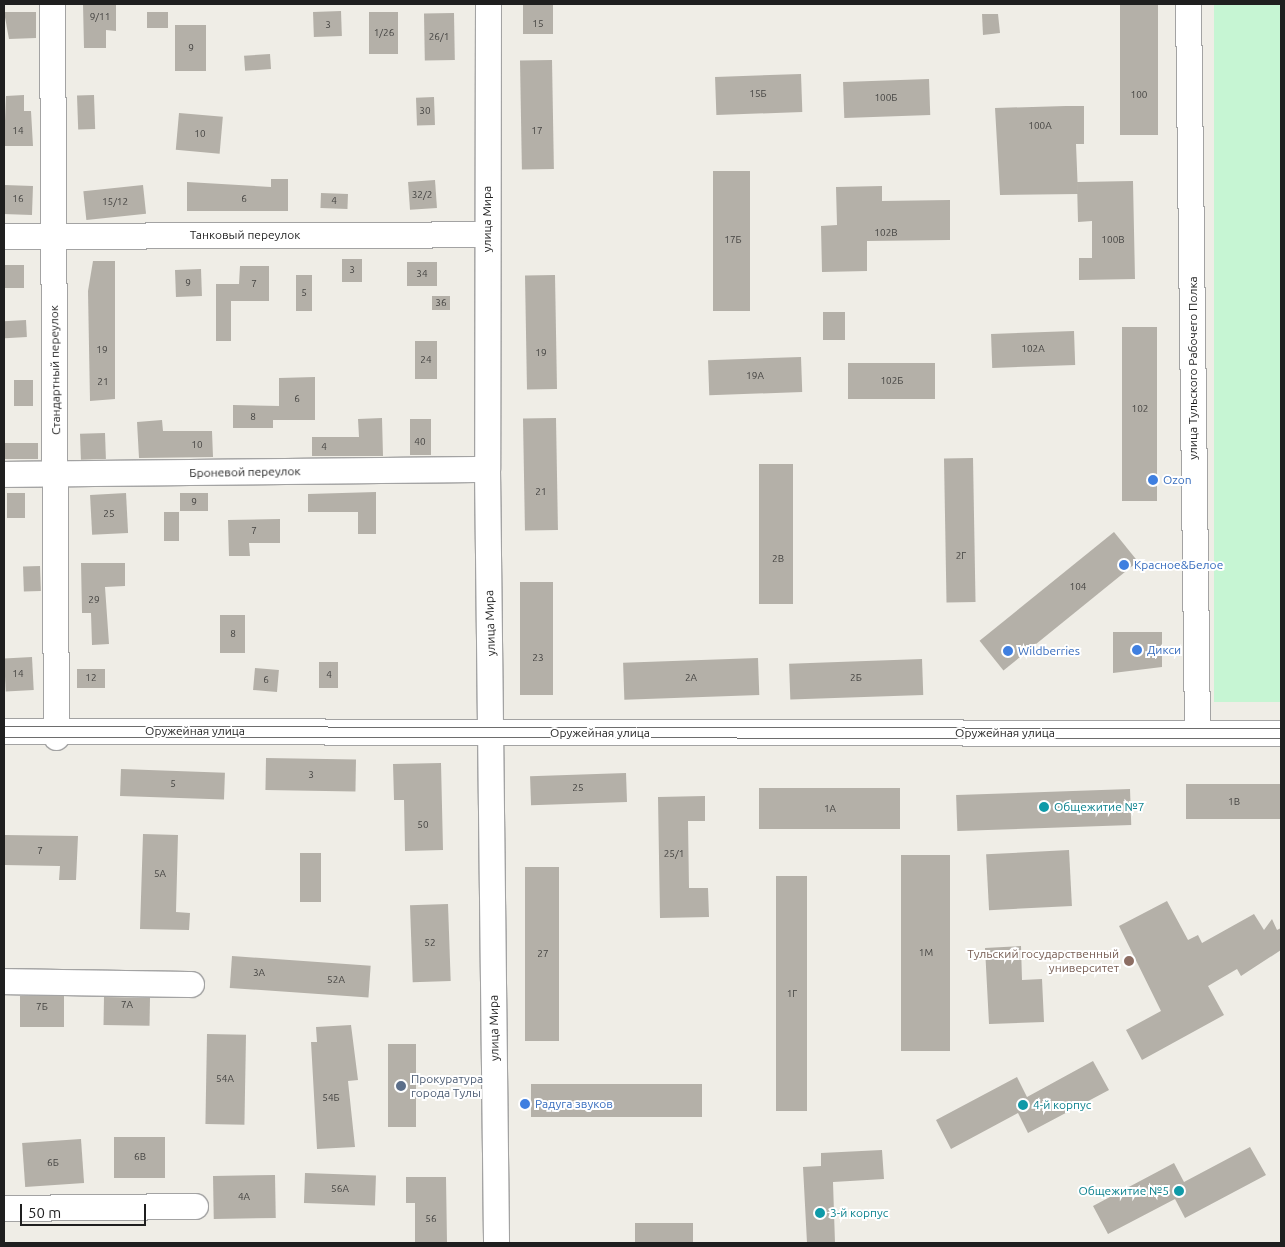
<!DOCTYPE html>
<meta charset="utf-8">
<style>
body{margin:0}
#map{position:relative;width:1285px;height:1247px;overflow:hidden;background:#efede6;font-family:Ubuntu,sans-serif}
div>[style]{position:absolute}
.park>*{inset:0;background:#c6f5d3;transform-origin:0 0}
.building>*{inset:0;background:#b4b0a8;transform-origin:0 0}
.roads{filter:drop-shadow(1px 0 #a3a3a3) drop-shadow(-1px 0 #a3a3a3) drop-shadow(0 1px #a3a3a3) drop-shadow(0 -1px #a3a3a3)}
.minor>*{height:25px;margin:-12.5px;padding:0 12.5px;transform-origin:12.5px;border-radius:12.5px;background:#fff}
.tram>*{height:1px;margin:-0.5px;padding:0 0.5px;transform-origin:0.5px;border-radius:0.5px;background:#6d6d6d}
.dots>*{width:14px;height:14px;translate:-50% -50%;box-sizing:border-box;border:2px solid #fff;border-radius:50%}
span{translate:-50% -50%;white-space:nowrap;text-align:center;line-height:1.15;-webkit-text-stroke:4px #fff;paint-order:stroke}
.number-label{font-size:10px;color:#444341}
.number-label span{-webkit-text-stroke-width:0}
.street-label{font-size:12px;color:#1f1f1f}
.shop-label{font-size:12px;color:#366cbe}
.left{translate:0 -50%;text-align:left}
.culture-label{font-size:12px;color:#0d838f}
.right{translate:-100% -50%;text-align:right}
.education-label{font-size:12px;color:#785e54}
.service-label{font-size:12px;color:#4e5e75}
.frame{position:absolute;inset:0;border:5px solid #1f1f1f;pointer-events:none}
.scale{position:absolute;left:20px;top:1204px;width:126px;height:22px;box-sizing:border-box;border:2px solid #1f1f1f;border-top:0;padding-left:6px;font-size:15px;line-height:18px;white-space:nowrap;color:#1f1f1f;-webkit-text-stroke:4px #fff;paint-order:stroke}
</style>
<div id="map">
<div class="park">
<div style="left:1214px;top:4px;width:67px;height:698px"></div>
</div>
<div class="building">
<div style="clip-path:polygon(83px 4px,116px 4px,116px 31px,106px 30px,106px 48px,84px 48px)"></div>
<div style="left:523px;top:4px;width:30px;height:30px"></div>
<div style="left:1120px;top:4px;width:38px;height:131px"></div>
<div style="left:341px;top:11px;width:25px;height:28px;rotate:88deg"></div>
<div style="clip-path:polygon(4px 12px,36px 12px,36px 38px,9px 39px)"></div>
<div style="left:168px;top:12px;width:16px;height:21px;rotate:90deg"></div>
<div style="left:369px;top:12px;width:29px;height:42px"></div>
<div style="left:454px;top:13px;width:47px;height:30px;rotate:89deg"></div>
<div style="clip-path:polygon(982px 14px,998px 14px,1000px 33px,983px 35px)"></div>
<div style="left:175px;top:25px;width:31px;height:46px"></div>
<div style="left:270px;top:54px;width:15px;height:26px;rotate:86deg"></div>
<div style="left:552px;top:60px;width:109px;height:32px;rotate:89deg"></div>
<div style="left:801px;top:74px;width:38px;height:86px;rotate:88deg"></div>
<div style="left:929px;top:79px;width:36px;height:86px;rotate:88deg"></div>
<div style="clip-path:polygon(24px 95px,24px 111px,31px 111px,33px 146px,4px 146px,6px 96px)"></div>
<div style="left:94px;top:95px;width:34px;height:17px;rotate:88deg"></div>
<div style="left:434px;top:97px;width:28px;height:18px;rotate:88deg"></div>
<div style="clip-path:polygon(1066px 106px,1084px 106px,1084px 144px,1076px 144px,1078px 194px,1000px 195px,995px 108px)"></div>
<div style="left:179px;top:113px;width:44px;height:37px;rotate:5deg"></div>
<div style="left:713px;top:171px;width:37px;height:140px"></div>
<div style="clip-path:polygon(271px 179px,288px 179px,288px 211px,187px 211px,187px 182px,271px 187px)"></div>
<div style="left:435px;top:180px;width:28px;height:27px;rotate:86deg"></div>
<div style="clip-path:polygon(1133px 181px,1135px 279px,1079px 280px,1079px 258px,1092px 258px,1092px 221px,1078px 222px,1077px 182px)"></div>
<div style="left:4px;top:185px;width:29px;height:29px;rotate:2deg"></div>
<div style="left:143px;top:185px;width:29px;height:60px;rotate:84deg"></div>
<div style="clip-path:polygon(882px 186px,882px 201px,950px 200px,950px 240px,867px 241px,867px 271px,822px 272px,821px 226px,837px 225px,836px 187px)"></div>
<div style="left:321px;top:193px;width:27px;height:15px;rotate:2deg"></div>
<div style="left:342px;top:259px;width:20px;height:23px"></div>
<div style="clip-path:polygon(93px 261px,115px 261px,115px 399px,90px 401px,88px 291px)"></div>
<div style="left:407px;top:262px;width:30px;height:24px"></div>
<div style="left:4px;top:265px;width:20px;height:23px"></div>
<div style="clip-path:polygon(240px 266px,269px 266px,269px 301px,231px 301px,231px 341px,216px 341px,216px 284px,239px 284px)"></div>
<div style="left:201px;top:269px;width:27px;height:26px;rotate:88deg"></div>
<div style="left:296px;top:275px;width:16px;height:36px"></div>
<div style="left:555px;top:275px;width:114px;height:30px;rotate:89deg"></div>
<div style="left:432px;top:296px;width:18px;height:14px"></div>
<div style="left:845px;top:312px;width:28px;height:22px;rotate:90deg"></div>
<div style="left:26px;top:320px;width:17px;height:22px;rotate:87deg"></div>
<div style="left:1122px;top:327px;width:35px;height:174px"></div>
<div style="left:1074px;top:331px;width:34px;height:83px;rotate:88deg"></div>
<div style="left:415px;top:341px;width:22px;height:38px"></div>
<div style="left:801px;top:357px;width:35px;height:93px;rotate:88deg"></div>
<div style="left:848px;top:363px;width:87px;height:36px"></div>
<div style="clip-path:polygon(315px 377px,315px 420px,273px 420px,273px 428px,233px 428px,233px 405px,279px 406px,279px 378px)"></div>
<div style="left:33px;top:380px;width:26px;height:19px;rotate:90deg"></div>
<div style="clip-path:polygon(382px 418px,383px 456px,312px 456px,312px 437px,359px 437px,358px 419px)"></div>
<div style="left:556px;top:418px;width:112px;height:33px;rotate:89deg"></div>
<div style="left:410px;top:419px;width:21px;height:36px"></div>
<div style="clip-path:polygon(162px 420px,163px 431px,212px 431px,213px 457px,139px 458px,137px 422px)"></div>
<div style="left:105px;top:433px;width:26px;height:25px;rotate:88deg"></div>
<div style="left:38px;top:443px;width:16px;height:34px;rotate:90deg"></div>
<div style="left:973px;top:458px;width:144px;height:29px;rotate:89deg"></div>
<div style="left:759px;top:464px;width:34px;height:140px"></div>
<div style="clip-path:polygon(376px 492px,376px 534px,358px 534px,358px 512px,308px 512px,308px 494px)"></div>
<div style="left:7px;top:493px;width:18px;height:25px"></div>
<div style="left:126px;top:493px;width:40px;height:36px;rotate:87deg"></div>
<div style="left:180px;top:493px;width:28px;height:18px"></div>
<div style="left:164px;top:512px;width:15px;height:29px"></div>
<div style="clip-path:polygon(280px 519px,280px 543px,249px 543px,250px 556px,229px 556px,228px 520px)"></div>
<div style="left:1114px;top:532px;width:38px;height:173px;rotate:51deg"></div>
<div style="clip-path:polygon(81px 563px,125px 563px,125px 586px,105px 587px,109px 644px,92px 645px,91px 613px,82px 613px)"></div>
<div style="left:40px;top:566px;width:25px;height:17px;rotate:88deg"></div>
<div style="left:520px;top:582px;width:33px;height:113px"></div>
<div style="left:220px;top:615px;width:25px;height:38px"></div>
<div style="clip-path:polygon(1113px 632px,1162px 632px,1162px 667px,1113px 673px)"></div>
<div style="left:32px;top:657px;width:33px;height:28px;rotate:87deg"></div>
<div style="left:758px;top:658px;width:37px;height:135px;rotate:88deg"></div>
<div style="left:922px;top:659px;width:36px;height:133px;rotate:88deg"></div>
<div style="left:319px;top:662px;width:19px;height:26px"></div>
<div style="left:255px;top:668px;width:24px;height:22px;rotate:5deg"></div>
<div style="left:77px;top:669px;width:28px;height:19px"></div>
<div style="left:266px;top:758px;width:90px;height:32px;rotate:1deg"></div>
<div style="clip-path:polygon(441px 763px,443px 850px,405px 851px,404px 800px,394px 800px,393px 764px)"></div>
<div style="left:121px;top:769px;width:104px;height:27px;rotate:2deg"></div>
<div style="left:626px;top:773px;width:29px;height:96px;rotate:88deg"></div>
<div style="left:1281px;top:784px;width:35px;height:95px;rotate:90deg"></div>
<div style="left:900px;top:788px;width:41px;height:141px;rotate:90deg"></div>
<div style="left:1130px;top:789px;width:36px;height:174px;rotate:88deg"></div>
<div style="clip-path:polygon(705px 796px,705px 821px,688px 821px,689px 888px,708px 888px,709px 917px,660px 918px,658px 797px)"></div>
<div style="clip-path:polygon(143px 834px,178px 835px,176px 912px,190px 913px,189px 930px,140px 929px)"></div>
<div style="clip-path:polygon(4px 835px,78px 836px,76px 880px,59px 880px,60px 866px,4px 865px)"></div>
<div style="left:1069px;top:850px;width:56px;height:83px;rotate:87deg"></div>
<div style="left:321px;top:853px;width:49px;height:21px;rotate:90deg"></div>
<div style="left:901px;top:855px;width:49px;height:196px"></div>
<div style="left:525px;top:867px;width:34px;height:174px"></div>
<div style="left:776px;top:876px;width:31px;height:235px"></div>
<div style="clip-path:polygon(1167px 901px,1188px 940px,1198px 935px,1202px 943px,1254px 914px,1264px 930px,1272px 919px,1277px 930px,1281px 928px,1281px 950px,1241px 976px,1237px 969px,1208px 986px,1224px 1015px,1142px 1060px,1126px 1030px,1161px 1011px,1119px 926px)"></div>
<div style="left:448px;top:904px;width:77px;height:38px;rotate:88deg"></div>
<div style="clip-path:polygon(1021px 946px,1022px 980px,1042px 979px,1044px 1022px,989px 1024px,985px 948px)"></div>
<div style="left:232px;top:956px;width:139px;height:32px;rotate:4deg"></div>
<div style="left:20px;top:996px;width:44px;height:31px"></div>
<div style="left:104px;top:997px;width:46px;height:28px;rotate:1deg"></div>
<div style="clip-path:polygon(351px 1025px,358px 1080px,348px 1081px,355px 1147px,317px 1149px,311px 1042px,317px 1042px,316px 1027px)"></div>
<div style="left:207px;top:1034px;width:39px;height:90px;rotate:1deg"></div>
<div style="left:388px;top:1044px;width:28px;height:83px"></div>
<div style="clip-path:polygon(1093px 1061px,1109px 1090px,1028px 1133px,1018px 1113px,951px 1149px,936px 1120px,1017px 1077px,1027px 1097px)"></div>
<div style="left:702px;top:1084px;width:33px;height:171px;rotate:90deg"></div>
<div style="left:114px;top:1137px;width:51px;height:41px"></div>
<div style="left:81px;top:1139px;width:44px;height:59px;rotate:86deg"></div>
<div style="clip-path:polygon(1250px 1147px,1266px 1175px,1185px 1218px,1175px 1199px,1108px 1234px,1093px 1206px,1174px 1163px,1184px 1182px)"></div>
<div style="clip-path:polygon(882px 1150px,884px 1179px,833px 1182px,835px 1243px,807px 1243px,803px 1167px,821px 1166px,821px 1153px)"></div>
<div style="left:305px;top:1173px;width:71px;height:30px;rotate:2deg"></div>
<div style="left:275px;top:1175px;width:43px;height:62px;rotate:89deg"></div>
<div style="clip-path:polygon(406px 1177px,446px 1177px,447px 1243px,415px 1243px,415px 1203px,406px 1203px)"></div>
<div style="left:635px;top:1223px;width:58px;height:20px"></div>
</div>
<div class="roads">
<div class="minor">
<div style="left:52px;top:4px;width:733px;rotate:89.69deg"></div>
<div style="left:488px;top:4px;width:465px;rotate:90.1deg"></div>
<div style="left:487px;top:469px;width:774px;rotate:89.33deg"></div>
<div style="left:1188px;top:4px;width:729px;rotate:89.29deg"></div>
<div style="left:4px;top:236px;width:482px;rotate:-0.2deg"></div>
<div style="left:4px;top:474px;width:483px;rotate:-0.6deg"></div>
<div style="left:4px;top:731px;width:1277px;rotate:0.09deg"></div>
<div style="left:4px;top:981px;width:187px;rotate:0.9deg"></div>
<div style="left:4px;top:1208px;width:191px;rotate:-0.6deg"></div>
</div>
</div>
<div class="tram">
<div style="left:4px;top:726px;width:1277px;rotate:0.09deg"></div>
<div style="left:4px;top:737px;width:1277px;rotate:0.04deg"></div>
</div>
<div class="dots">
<div style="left:1153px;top:480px;background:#3f7fe0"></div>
<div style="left:1124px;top:565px;background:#3f7fe0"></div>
<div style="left:1137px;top:650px;background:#3f7fe0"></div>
<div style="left:1008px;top:651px;background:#3f7fe0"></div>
<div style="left:1044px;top:807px;background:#0f9aa8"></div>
<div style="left:1129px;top:961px;background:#8d6e63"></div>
<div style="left:401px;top:1086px;background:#5c6f8a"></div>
<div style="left:525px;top:1104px;background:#3f7fe0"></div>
<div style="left:1023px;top:1105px;background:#0f9aa8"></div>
<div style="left:1179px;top:1191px;background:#0f9aa8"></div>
<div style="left:820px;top:1213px;background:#0f9aa8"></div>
</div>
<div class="number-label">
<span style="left:100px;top:17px">9/11</span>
<span style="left:538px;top:24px">15</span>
<span style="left:328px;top:25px">3</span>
<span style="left:384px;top:33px">1/26</span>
<span style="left:439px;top:37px">26/1</span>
<span style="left:191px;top:48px">9</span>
<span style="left:758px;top:94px">15Б</span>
<span style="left:1139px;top:95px">100</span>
<span style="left:886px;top:98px">100Б</span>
<span style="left:425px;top:111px">30</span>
<span style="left:1040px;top:126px">100А</span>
<span style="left:18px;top:131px">14</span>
<span style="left:537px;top:131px">17</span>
<span style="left:200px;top:134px">10</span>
<span style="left:422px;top:195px">32/2</span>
<span style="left:18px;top:199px">16</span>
<span style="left:244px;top:199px">6</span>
<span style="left:334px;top:201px">4</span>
<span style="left:115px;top:202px">15/12</span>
<span style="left:886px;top:233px">102В</span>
<span style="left:733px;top:240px">17Б</span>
<span style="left:1113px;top:240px">100В</span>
<span style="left:352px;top:270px">3</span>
<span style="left:422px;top:274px">34</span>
<span style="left:188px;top:283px">9</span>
<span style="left:254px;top:284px">7</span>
<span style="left:304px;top:293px">5</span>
<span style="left:441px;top:303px">36</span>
<span style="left:1033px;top:349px">102А</span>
<span style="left:102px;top:350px">19</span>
<span style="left:541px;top:353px">19</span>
<span style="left:426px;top:360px">24</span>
<span style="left:755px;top:376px">19А</span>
<span style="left:892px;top:381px">102Б</span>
<span style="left:103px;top:382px">21</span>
<span style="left:297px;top:399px">6</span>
<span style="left:1140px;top:409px">102</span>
<span style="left:253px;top:417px">8</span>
<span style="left:420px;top:442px">40</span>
<span style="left:197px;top:445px">10</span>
<span style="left:324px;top:447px">4</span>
<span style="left:541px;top:492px">21</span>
<span style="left:194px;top:502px">9</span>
<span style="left:109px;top:514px">25</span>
<span style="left:254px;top:531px">7</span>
<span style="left:961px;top:556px">2Г</span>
<span style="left:778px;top:559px">2В</span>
<span style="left:1078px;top:587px">104</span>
<span style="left:94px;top:600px">29</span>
<span style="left:233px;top:634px">8</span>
<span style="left:538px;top:658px">23</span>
<span style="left:18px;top:674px">14</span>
<span style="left:329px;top:675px">4</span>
<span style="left:91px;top:678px">12</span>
<span style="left:691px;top:678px">2А</span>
<span style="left:856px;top:678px">2Б</span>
<span style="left:266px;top:680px">6</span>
<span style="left:311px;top:775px">3</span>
<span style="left:173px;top:784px">5</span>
<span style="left:578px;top:788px">25</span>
<span style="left:1234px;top:802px">1В</span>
<span style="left:830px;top:809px">1А</span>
<span style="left:423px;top:825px">50</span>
<span style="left:40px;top:851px">7</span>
<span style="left:674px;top:854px">25/1</span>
<span style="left:160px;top:874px">5А</span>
<span style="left:430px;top:943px">52</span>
<span style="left:926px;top:953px">1М</span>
<span style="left:543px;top:954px">27</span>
<span style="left:259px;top:973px">3А</span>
<span style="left:336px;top:980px">52А</span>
<span style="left:792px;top:994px">1Г</span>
<span style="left:127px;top:1005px">7А</span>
<span style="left:42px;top:1007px">7Б</span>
<span style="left:225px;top:1079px">54А</span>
<span style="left:331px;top:1098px">54Б</span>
<span style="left:140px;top:1157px">6В</span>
<span style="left:53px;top:1163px">6Б</span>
<span style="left:340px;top:1189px">56А</span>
<span style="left:244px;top:1197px">4А</span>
<span style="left:431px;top:1219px">56</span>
</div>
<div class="street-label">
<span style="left:487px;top:219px;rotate:-90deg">улица Мира</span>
<span style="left:245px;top:235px">Танковый переулок</span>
<span style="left:1193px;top:368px;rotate:-90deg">улица Тульского Рабочего Полка</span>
<span style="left:55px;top:370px;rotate:-91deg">Стандартный переулок</span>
<span style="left:245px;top:472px;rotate:-1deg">Броневой переулок</span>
<span style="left:490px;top:623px;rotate:-92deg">улица Мира</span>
<span style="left:195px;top:731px">Оружейная улица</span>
<span style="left:600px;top:733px">Оружейная улица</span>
<span style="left:1005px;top:733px">Оружейная улица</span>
<span style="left:494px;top:1028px;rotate:-91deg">улица Мира</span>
</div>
<div class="shop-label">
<span class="left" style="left:1163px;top:480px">Ozon</span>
<span class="left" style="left:1134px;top:565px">Красное&amp;Белое</span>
<span class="left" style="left:1147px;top:650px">Дикси</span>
<span class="left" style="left:1018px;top:651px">Wildberries</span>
<span class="left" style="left:535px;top:1104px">Радуга звуков</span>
</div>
<div class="culture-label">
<span class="left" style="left:1054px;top:807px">Общежитие №7</span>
<span class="left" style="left:1033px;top:1105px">4-й корпус</span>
<span class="right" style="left:1169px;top:1191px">Общежитие №5</span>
<span class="left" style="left:830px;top:1213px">3-й корпус</span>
</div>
<div class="education-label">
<span class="right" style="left:1119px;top:961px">Тульский государственный<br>университет</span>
</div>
<div class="service-label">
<span class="left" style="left:411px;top:1086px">Прокуратура<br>города Тулы</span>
</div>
<div class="frame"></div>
<div class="scale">50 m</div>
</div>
